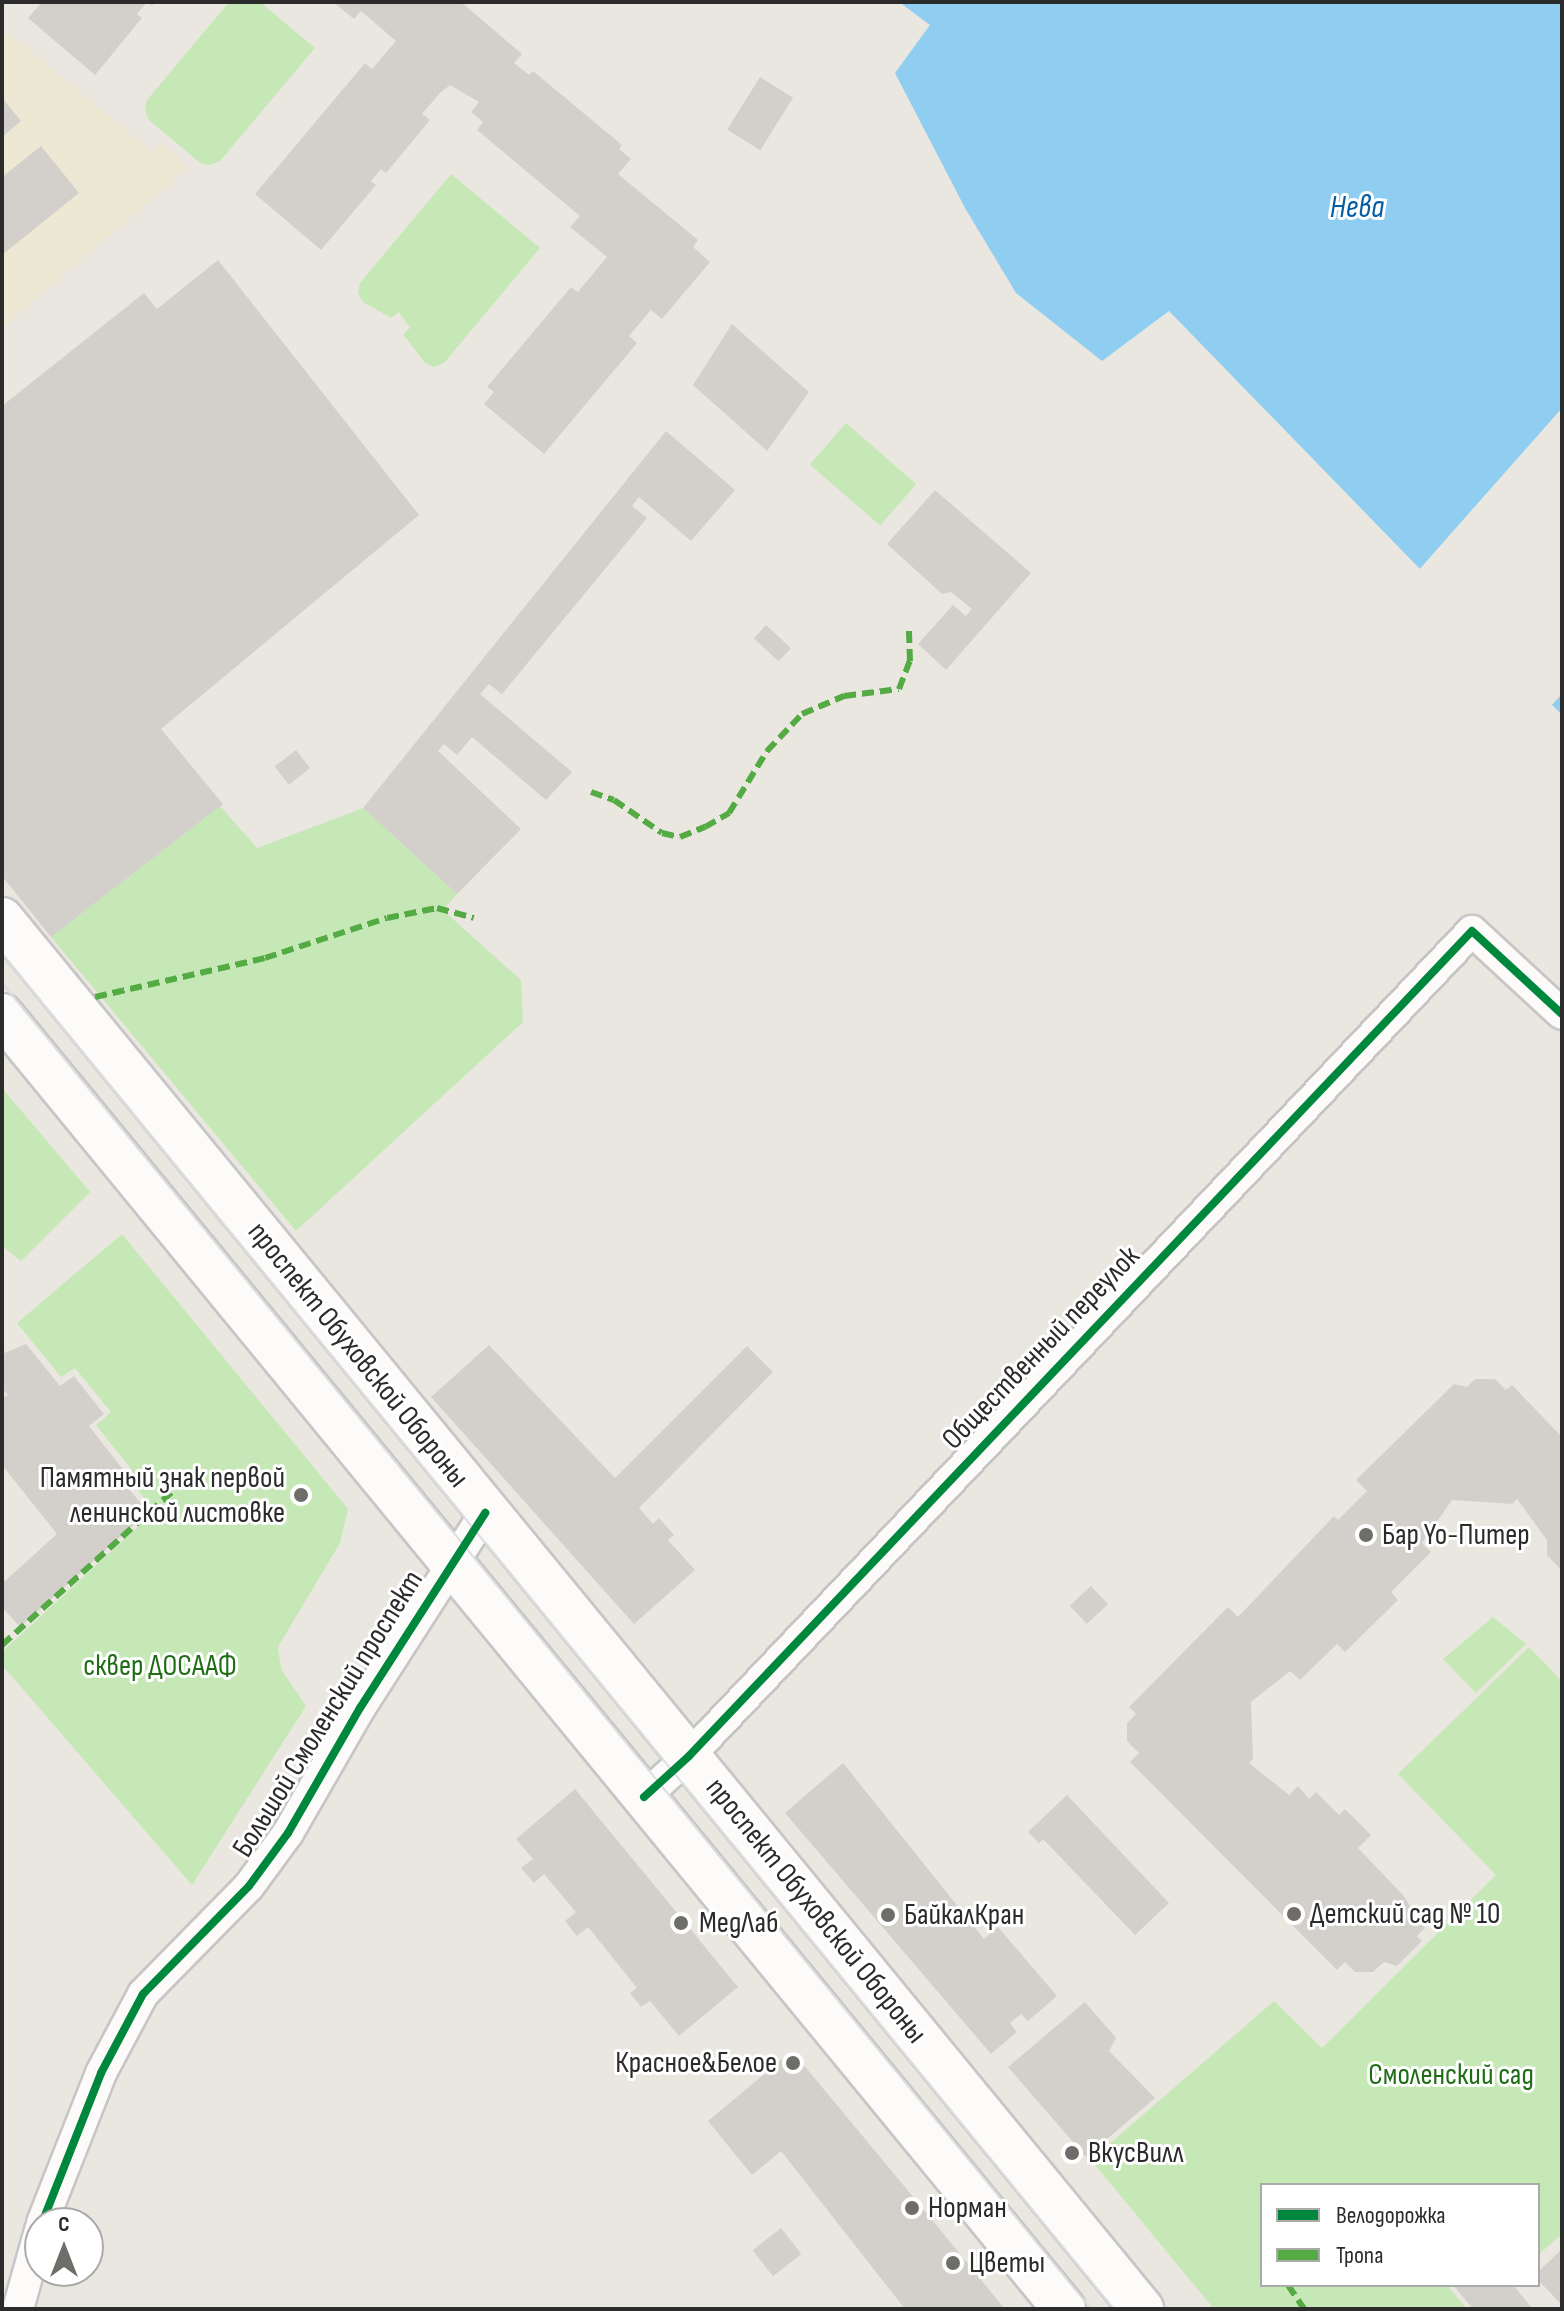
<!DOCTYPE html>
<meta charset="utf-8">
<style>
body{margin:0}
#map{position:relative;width:1564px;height:2311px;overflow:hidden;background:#eae7e0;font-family:"Sofia Sans Condensed",sans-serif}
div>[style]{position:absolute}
.education>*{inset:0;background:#ede8d4}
.green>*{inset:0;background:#c6e8b7;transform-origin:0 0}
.water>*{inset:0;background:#8fcef0}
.pier>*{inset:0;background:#eae7e0}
.building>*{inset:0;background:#d3d0cb;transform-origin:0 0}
.roads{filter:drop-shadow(2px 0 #c7c6c6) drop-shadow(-2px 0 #c7c6c6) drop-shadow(0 2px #c7c6c6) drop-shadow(0 -2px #c7c6c6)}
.minor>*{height:30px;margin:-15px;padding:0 15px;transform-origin:15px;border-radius:15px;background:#fcfbfa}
.secondary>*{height:42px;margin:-21px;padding:0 21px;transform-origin:21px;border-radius:21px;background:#fcfbfa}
.tram>*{height:2px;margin:-1px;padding:0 1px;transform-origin:1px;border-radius:1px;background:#dddedf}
.quiet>*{height:6px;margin-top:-3px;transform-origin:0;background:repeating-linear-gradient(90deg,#54ab44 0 12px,transparent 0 18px)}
.cycleway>*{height:8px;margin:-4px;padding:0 4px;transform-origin:4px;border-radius:4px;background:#00873e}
.dots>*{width:22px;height:22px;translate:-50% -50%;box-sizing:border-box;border:4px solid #fff;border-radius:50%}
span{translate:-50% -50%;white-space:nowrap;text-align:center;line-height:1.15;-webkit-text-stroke:6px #fff;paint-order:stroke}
.street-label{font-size:30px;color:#2b2b2b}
.poi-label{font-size:30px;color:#2b2b2b}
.right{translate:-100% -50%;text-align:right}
.left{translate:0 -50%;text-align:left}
.park-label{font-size:30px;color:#1f6e15}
.water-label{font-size:32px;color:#045ea6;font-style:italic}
.frame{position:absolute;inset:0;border:4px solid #2b2b2b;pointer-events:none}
.legend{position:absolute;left:1260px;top:2183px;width:280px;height:104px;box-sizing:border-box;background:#fff;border:2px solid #aaa;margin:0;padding:10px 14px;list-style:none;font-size:24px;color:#2b2b2b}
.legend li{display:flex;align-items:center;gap:16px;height:40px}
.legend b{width:40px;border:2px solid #aaa}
.north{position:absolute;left:24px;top:2207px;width:80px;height:80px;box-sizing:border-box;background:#fff;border:2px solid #aaa;border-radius:50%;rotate:0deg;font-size:22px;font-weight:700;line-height:32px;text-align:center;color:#2b2b2b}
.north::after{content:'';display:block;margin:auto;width:28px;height:36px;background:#6e6d6a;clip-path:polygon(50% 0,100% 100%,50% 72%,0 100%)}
</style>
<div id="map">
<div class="education">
<div style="clip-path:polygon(2px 28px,151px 151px,162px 142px,188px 168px,2px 328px)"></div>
</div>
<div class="green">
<div style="clip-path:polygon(229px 2px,260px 2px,315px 48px,220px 161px,210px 165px,200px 163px,149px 120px,145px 110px,147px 100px)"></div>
<div style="clip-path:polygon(451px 174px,540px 248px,444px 363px,434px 367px,425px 363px,403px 334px,410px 328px,399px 312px,391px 318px,363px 302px,358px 293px,360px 283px)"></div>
<div style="left:846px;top:423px;width:93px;height:55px;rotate:41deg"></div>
<div style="clip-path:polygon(220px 806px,257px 848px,363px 808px,457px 894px,443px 910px,521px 980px,523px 1022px,296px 1231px,51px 937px)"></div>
<div style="clip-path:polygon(2px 1088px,90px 1192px,21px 1261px,2px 1246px)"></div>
<div style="clip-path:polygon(122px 1234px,348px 1509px,340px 1543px,278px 1647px,281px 1669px,306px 1706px,192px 1885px,2px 1665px,2px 1652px,155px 1511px,126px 1476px,132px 1470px,96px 1425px,111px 1412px,75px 1368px,61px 1377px,17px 1323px)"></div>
<div style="clip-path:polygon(1493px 1617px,1526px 1644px,1476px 1693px,1443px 1659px)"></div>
<div style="clip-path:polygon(1529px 1647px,1562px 1681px,1562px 2234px,1538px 2255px,1538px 2185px,1262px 2185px,1262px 2285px,1447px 2285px,1467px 2309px,1214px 2309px,1091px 2160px,1274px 2001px,1322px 2048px,1496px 1875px,1398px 1774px)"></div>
</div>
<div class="water">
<div style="clip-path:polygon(899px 2px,1562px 2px,1562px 715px,1169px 311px,1102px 361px,1016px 293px,965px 208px,895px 73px,930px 25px)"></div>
</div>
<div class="pier">
<div style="clip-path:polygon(1562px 408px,1562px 694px,1549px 708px,1417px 572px)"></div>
</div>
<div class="building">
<div style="clip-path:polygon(42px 2px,155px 2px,152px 6px,147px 2px,137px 14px,142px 18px,95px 75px,28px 18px)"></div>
<div style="clip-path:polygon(333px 2px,461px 2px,522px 54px,514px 63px,529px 75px,533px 71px,622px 145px,619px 149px,631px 159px,618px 174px,698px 240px,693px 247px,710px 262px,662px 319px,651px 310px,629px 336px,637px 343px,544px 454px,484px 404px,494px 392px,487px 387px,571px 287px,578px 292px,607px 257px,570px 227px,580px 216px,477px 130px,483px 122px,471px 112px,479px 102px,450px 85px,440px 93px,422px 114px,430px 120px,386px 173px,381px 169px,371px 181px,376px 185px,321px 250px,255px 194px,365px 63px,372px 69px,396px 41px,361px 11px,354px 19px)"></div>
<div style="left:760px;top:77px;width:39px;height:62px;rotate:32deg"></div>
<div style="clip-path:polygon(2px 98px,21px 121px,2px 137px)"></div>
<div style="clip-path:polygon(41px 146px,79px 193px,2px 255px,2px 177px)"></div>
<div style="clip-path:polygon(218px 260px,419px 515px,161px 729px,223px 804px,51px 937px,2px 876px,2px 406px,144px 293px,157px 309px)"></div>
<div style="clip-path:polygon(732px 324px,809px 392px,767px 451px,693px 385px)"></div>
<div style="clip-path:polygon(666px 431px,735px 490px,691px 541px,639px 497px,632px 506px,647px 518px,502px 694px,489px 684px,480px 694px,572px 772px,546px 800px,472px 737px,457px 755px,444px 744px,438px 751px,521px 829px,457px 894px,363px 808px)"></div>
<div style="clip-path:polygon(935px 490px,1031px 573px,946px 670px,918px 644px,953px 605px,966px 616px,972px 609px,951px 592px,942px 594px,887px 544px)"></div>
<div style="left:766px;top:625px;width:34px;height:18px;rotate:43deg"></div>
<div style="left:296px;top:750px;width:23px;height:27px;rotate:52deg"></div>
<div style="clip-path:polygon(26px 1344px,60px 1386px,74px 1376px,104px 1414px,89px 1426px,125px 1472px,119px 1477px,148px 1512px,20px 1627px,2px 1607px,2px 1578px,5px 1581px,57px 1534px,2px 1465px,2px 1399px,8px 1395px,2px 1388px,2px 1354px)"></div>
<div style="clip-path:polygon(489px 1345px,615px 1478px,747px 1346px,773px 1372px,639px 1508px,653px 1524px,659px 1518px,674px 1535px,668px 1540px,695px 1570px,634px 1624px,431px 1397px)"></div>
<div style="clip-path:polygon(1475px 1379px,1495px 1379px,1506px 1390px,1512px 1385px,1562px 1437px,1562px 1571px,1547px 1555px,1547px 1540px,1517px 1499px,1512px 1504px,1452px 1500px,1422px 1543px,1431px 1552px,1391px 1592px,1398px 1600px,1345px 1652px,1337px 1644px,1300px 1680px,1290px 1671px,1251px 1702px,1253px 1759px,1249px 1763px,1289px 1795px,1298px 1786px,1309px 1799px,1316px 1792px,1339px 1815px,1345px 1809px,1371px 1835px,1358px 1848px,1403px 1895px,1425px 1928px,1417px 1936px,1422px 1941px,1397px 1966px,1384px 1962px,1373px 1972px,1355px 1972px,1345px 1962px,1337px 1970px,1130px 1762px,1139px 1753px,1127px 1741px,1127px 1723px,1136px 1714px,1129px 1707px,1228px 1607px,1238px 1617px,1334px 1516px,1338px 1520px,1367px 1491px,1356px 1480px,1454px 1384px,1467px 1387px)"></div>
<div style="left:1091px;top:1586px;width:25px;height:29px;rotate:47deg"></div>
<div style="clip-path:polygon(843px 1763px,984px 1939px,998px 1927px,1057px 1996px,1028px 2021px,1021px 2014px,1010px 2023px,1017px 2032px,991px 2054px,785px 1813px)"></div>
<div style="clip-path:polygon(575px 1789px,738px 1987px,679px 2036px,650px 2001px,641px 2007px,630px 1993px,637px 1988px,588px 1927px,577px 1936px,565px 1921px,576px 1912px,544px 1874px,534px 1883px,521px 1868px,533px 1859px,516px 1839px)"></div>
<div style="clip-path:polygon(1067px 1795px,1169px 1903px,1135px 1935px,1043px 1839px,1039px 1843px,1028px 1832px)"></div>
<div style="clip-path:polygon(1085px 2002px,1116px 2038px,1109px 2051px,1155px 2098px,1086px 2157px,1008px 2067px)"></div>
<div style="clip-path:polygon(792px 2051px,920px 2205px,1005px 2309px,905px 2309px,781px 2151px,752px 2175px,708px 2121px)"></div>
<div style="left:781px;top:2228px;width:33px;height:36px;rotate:52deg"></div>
<div style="clip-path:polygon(1562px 2249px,1562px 2305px,1538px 2280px,1538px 2272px)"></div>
<div style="clip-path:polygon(1453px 2285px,1513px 2285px,1533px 2309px,1473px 2309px)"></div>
</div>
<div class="roads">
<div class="minor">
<div style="left:644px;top:1797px;width:61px;rotate:-42.3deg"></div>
<div style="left:689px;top:1756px;width:1137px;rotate:-46.5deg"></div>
<div style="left:1472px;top:931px;width:122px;rotate:42.7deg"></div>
<div style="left:42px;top:2223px;width:161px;rotate:-68.5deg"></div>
<div style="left:101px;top:2073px;width:89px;rotate:-62deg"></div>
<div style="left:143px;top:1994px;width:151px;rotate:-45.5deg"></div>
<div style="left:249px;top:1886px;width:66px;rotate:-53.7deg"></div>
<div style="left:288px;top:1833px;width:144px;rotate:-60.1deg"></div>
<div style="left:360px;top:1708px;width:232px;rotate:-57.3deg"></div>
<div style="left:18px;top:2309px;width:82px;rotate:-74.4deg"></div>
</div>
<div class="secondary">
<div style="left:2px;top:919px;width:1798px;rotate:50.64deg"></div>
<div style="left:2px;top:1015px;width:1674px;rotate:50.62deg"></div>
</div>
</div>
<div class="tram">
<div style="left:2px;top:954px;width:1753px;rotate:50.63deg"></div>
<div style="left:2px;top:983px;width:1716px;rotate:50.6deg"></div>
</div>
<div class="quiet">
<div style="left:591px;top:792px;width:24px;rotate:19deg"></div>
<div style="left:614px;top:800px;width:58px;rotate:34.5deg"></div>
<div style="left:662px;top:833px;width:18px;rotate:13deg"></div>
<div style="left:680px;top:837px;width:27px;rotate:-22deg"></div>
<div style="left:705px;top:827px;width:28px;rotate:-30deg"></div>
<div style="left:729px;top:813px;width:73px;rotate:-58.5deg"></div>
<div style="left:767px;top:751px;width:51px;rotate:-46.6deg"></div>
<div style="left:802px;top:714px;width:46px;rotate:-23.2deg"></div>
<div style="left:844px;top:696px;width:55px;rotate:-7.3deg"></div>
<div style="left:899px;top:689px;width:30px;rotate:-69deg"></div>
<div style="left:910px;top:661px;width:34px;rotate:-92deg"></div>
<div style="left:95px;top:997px;width:174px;rotate:-12.9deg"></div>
<div style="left:265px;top:958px;width:128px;rotate:-18.2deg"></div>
<div style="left:387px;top:918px;width:51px;rotate:-11.3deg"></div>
<div style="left:437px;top:908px;width:38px;rotate:15deg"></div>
<div style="left:2px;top:1645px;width:230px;rotate:-42deg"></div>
<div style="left:1288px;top:2285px;width:29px;rotate:56deg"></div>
</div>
<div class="cycleway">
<div style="left:644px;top:1797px;width:61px;rotate:-42.3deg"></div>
<div style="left:689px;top:1756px;width:1137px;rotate:-46.5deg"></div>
<div style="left:1472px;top:931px;width:122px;rotate:42.7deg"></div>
<div style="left:42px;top:2223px;width:161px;rotate:-68.5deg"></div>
<div style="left:101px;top:2073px;width:89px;rotate:-62deg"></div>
<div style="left:143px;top:1994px;width:151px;rotate:-45.5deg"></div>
<div style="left:249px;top:1886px;width:66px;rotate:-53.7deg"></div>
<div style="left:288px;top:1833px;width:144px;rotate:-60.1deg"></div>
<div style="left:360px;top:1708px;width:232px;rotate:-57.3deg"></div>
</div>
<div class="dots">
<div style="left:301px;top:1495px;background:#6e6d6a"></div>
<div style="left:1366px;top:1535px;background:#6e6d6a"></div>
<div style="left:1294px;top:1914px;background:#6e6d6a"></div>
<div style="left:888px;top:1915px;background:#6e6d6a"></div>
<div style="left:681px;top:1923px;background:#6e6d6a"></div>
<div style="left:793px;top:2063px;background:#6e6d6a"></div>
<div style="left:1072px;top:2153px;background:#6e6d6a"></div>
<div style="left:912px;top:2208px;background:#6e6d6a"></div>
<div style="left:953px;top:2263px;background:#6e6d6a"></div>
</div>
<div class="street-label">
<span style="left:1041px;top:1348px;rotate:-46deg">Общественный переулок</span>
<span style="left:358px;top:1355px;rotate:51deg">проспект Обуховской Обороны</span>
<span style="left:328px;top:1714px;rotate:-58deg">Большой Смоленский проспект</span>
<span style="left:816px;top:1911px;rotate:51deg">проспект Обуховской Обороны</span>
</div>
<div class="poi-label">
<span class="right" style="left:285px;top:1495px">Памятный знак первой<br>ленинской листовке</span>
<span class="left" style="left:1382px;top:1535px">Бар Yo-Питер</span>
<span class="left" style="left:1310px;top:1914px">Детский сад № 10</span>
<span class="left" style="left:904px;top:1915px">БайкалКран</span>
<span class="left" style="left:699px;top:1923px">МедЛаб</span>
<span class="right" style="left:777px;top:2063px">Красное&amp;Белое</span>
<span class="left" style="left:1088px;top:2153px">ВкусВилл</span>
<span class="left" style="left:928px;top:2208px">Норман</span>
<span class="left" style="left:969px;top:2263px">Цветы</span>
</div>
<div class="park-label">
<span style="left:160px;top:1666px">сквер ДОСААФ</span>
<span style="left:1451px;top:2075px">Смоленский сад</span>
</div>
<div class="water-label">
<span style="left:1357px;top:208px">Нева</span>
</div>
<div class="frame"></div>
<ul class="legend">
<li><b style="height:10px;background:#00873e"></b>Велодорожка</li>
<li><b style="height:10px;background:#54ab44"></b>Тропа</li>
</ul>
<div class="north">С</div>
</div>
